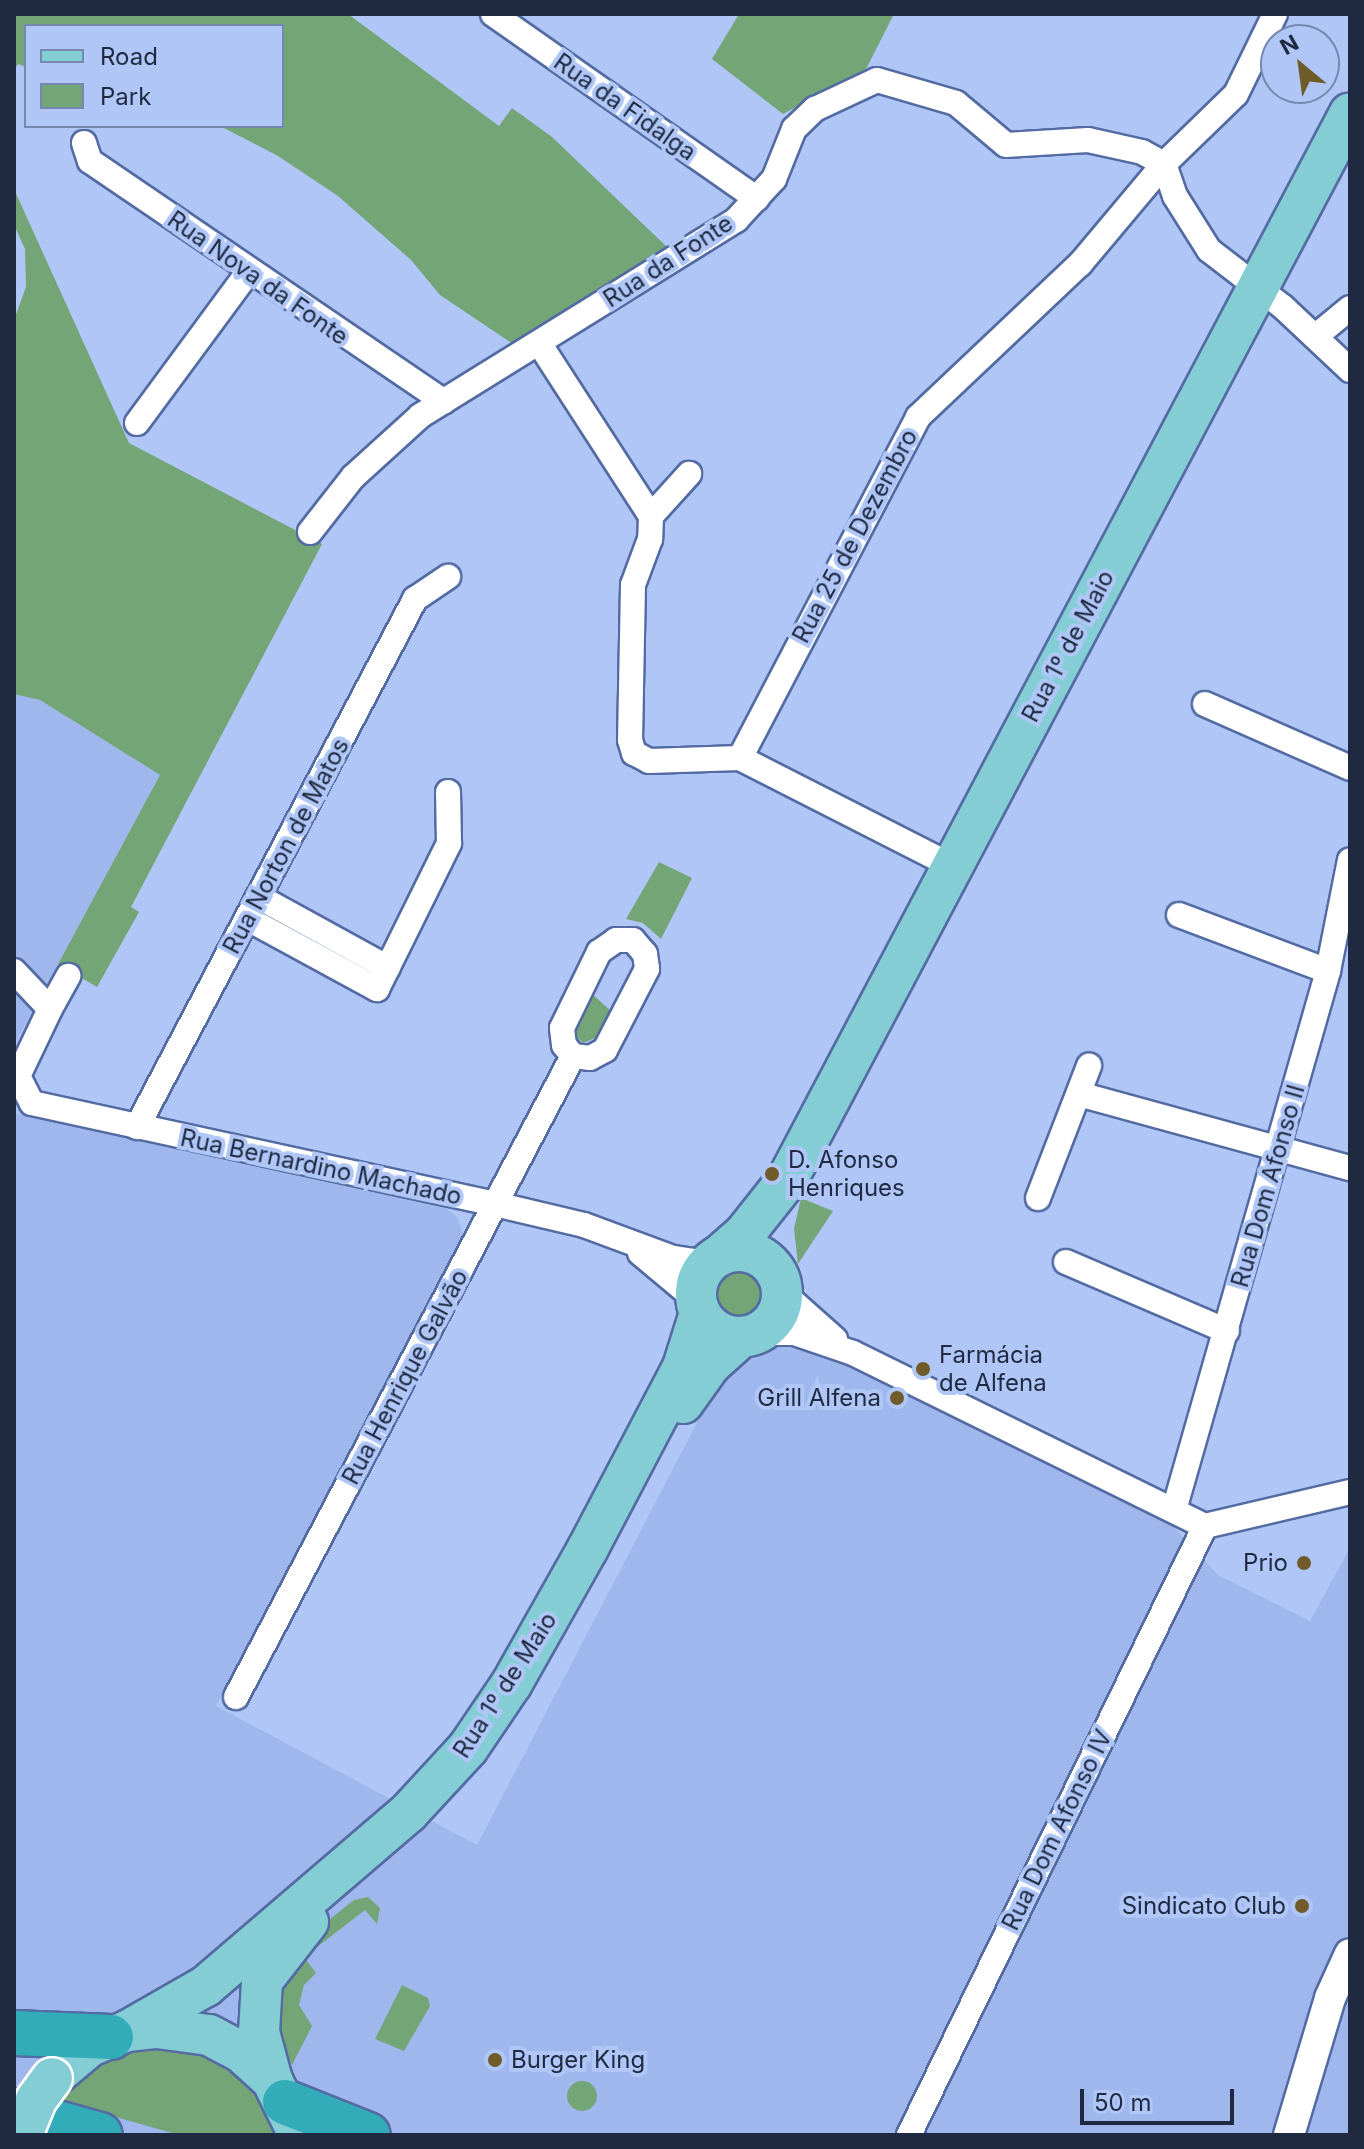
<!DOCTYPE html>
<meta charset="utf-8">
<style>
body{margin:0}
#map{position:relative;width:1364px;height:2149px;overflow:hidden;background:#afc6f7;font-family:Inter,sans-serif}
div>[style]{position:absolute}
.built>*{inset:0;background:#9fb7ec}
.green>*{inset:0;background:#74a576}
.round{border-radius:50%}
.roads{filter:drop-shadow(2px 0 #536ba2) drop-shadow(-2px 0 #536ba2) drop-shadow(0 2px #536ba2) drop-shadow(0 -2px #536ba2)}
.minor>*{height:24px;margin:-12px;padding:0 12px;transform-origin:12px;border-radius:12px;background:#fff}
.tertiary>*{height:30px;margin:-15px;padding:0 15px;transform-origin:15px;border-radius:15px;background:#fff}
.primary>*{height:40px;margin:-20px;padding:0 20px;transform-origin:20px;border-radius:20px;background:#85cdd5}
.primary>.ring{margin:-20px;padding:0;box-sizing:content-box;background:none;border:40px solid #85cdd5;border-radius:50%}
.motorway>*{height:44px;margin:-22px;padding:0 22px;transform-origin:22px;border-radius:22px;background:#33acb9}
.bridges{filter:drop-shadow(2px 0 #fff) drop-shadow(-2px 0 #fff) drop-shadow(0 2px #fff) drop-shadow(0 -2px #fff)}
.primary-bridge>*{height:40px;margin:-20px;padding:0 20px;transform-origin:20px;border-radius:20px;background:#85cdd5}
.dots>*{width:22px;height:22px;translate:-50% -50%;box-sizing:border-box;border:4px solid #afc6f7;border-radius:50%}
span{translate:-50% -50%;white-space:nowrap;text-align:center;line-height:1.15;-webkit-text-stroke:8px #afc6f7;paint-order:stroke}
.street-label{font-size:24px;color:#1f2a41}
.poi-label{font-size:24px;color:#1f2a41}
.left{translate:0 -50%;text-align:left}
.right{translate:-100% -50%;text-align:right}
.frame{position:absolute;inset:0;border:16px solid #1f2a41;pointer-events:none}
.legend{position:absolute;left:24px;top:24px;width:260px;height:104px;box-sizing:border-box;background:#afc6f7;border:2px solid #7588ae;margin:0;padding:10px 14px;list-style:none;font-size:24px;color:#1f2a41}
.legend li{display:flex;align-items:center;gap:16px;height:40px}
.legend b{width:40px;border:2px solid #7588ae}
.north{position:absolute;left:1260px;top:24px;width:80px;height:80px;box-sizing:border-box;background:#afc6f7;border:2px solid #7588ae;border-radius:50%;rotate:331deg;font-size:22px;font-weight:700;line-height:32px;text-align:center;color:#1f2a41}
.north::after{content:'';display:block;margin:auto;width:28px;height:36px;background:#705b2a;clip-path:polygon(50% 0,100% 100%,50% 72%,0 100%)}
.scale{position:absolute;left:1080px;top:2089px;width:154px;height:36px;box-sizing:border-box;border:4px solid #1f2a41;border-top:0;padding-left:10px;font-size:24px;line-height:28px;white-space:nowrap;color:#1f2a41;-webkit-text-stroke:6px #afc6f7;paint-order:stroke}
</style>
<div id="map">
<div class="built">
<div style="clip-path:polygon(14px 694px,40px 700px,160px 775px,14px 1045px)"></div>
<div style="clip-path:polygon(14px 1113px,442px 1206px,457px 1217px,463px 1234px,460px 1246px,216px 1706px,477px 1845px,726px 1367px,792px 1340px,1170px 1523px,1218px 1575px,1310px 1621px,1350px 1548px,1350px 2135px,14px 2135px)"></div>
</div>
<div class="green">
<div style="clip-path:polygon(14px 14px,348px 14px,499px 126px,512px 108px,552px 137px,667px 247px,513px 344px,440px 295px,411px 260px,338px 196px,278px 156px,220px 126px,282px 126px,282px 26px,26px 26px,26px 67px,18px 64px,14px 70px)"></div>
<div style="clip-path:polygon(739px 14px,894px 14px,866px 69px,783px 114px,712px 59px)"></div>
<div style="clip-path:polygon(14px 189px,129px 443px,322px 544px,131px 907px,139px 912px,97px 987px,58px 964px,160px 775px,40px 700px,14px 694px,14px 320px,26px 287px,25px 249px,14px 225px)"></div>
<div style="clip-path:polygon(659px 862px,692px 878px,661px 939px,643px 923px,626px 919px)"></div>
<div style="clip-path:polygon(589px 991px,613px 1013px,600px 1036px,583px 1043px,573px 1033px)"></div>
<div style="clip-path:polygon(801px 1198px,833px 1211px,798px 1264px,794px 1229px)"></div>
<div class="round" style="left:707px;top:1263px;width:62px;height:62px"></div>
<div style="clip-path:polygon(368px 1897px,380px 1908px,377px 1924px,365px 1910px,304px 1957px,316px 1973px,304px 1985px,299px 2005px,312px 2026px,292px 2065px,276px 2028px,276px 1989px,314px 1932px,354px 1900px)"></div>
<div style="clip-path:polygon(402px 1985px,428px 1998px,430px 2006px,404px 2051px,375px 2039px)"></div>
<div style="clip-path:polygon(156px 2047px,188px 2050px,232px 2070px,263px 2099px,279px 2135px,179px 2135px,60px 2101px,96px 2066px,130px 2051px)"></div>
<div class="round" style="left:567px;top:2081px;width:30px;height:30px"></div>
</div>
<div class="roads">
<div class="minor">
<div style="left:493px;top:14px;width:322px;rotate:35deg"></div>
<div style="left:84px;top:143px;width:19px;rotate:72deg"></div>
<div style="left:90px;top:161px;width:428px;rotate:34.2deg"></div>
<div style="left:1164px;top:164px;width:34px;rotate:71deg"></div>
<div style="left:1175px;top:196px;width:64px;rotate:57.8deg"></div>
<div style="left:1209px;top:250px;width:93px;rotate:37.6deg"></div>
<div style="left:1283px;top:307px;width:92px;rotate:43.2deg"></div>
<div style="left:1316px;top:336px;width:44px;rotate:-39.5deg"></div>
<div style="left:539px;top:343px;width:206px;rotate:57.1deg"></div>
<div style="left:651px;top:516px;width:23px;rotate:92deg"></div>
<div style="left:650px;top:539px;width:49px;rotate:110.3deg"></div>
<div style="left:633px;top:585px;width:155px;rotate:91.1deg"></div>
<div style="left:630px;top:740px;width:14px;rotate:73deg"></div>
<div style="left:634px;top:753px;width:17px;rotate:28deg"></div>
<div style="left:649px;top:761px;width:91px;rotate:-1.9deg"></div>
<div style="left:740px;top:758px;width:238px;rotate:27deg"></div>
<div style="left:137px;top:423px;width:189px;rotate:-53.6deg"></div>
<div style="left:651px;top:516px;width:57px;rotate:-47.9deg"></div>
<div style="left:310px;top:532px;width:70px;rotate:-52deg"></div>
<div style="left:353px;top:477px;width:91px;rotate:-42.3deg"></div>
<div style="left:420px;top:416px;width:372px;rotate:-31.8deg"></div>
<div style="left:736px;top:220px;width:56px;rotate:-47.2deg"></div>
<div style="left:774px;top:179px;width:54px;rotate:-68.2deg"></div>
<div style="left:794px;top:129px;width:29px;rotate:-44deg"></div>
<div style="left:815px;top:109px;width:68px;rotate:-25.1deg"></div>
<div style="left:877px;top:80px;width:82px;rotate:16.2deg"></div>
<div style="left:956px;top:103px;width:65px;rotate:40deg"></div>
<div style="left:1006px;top:145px;width:82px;rotate:-3.5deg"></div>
<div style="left:1088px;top:140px;width:55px;rotate:12.5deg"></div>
<div style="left:1142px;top:152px;width:25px;rotate:29deg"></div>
<div style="left:1205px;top:704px;width:158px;rotate:23.8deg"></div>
<div style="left:740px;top:758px;width:385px;rotate:-62.4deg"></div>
<div style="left:918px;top:417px;width:223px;rotate:-43.4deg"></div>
<div style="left:1080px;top:264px;width:131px;rotate:-50deg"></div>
<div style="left:1164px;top:164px;width:100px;rotate:-44.2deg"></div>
<div style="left:1236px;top:94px;width:89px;rotate:-64deg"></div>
<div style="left:259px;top:897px;width:147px;rotate:28.8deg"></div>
<div style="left:1179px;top:915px;width:159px;rotate:20.6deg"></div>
<div style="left:248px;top:919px;width:147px;rotate:28.5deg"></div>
<div style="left:377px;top:989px;width:163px;rotate:-63.7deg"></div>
<div style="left:449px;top:843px;width:51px;rotate:-91.1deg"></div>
<div style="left:616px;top:940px;width:17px"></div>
<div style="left:633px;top:940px;width:18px;rotate:49deg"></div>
<div style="left:645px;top:954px;width:15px;rotate:82deg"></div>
<div style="left:647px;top:969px;width:91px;rotate:117.4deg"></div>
<div style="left:605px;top:1050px;width:17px;rotate:152deg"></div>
<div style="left:590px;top:1058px;width:17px;rotate:-173deg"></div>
<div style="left:573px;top:1056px;width:14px;rotate:-129deg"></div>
<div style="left:564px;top:1045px;width:17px;rotate:-97deg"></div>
<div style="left:562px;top:1028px;width:85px;rotate:-64deg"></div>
<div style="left:599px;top:952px;width:21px;rotate:-35deg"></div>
<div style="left:14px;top:971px;width:52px;rotate:46.5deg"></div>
<div style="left:50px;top:1009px;width:74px;rotate:115.5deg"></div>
<div style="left:18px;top:1076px;width:30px;rotate:63deg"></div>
<div style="left:32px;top:1103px;width:474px;rotate:12.3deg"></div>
<div style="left:495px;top:1204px;width:91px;rotate:13.3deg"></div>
<div style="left:584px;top:1225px;width:95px;rotate:20.3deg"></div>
<div style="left:673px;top:1258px;width:36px;rotate:8deg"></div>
<div style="left:50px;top:1009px;width:38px;rotate:-61deg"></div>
<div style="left:1079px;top:1094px;width:281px;rotate:15.3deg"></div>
<div style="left:137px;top:1127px;width:597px;rotate:-62.23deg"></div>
<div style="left:415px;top:599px;width:40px;rotate:-34deg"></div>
<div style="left:1038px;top:1198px;width:142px;rotate:-68.9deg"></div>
<div style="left:640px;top:1253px;width:73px;rotate:40deg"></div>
<div style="left:1066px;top:1262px;width:175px;rotate:23.2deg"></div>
<div style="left:782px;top:1292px;width:71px;rotate:41.6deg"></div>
<div style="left:758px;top:1333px;width:36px"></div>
<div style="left:794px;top:1333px;width:62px;rotate:18.7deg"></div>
<div style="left:853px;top:1353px;width:392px;rotate:26.2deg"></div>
<div style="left:1205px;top:1526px;width:149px;rotate:-13.2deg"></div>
<div style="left:1174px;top:1510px;width:561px;rotate:-74.05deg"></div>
<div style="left:1328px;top:971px;width:113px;rotate:-78.8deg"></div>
<div style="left:236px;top:1697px;width:724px;rotate:-62.27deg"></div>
<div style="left:909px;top:2135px;width:677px;rotate:-64.08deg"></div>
</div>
<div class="tertiary">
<div style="left:1289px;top:2135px;width:143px;rotate:-73.3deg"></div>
<div style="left:1330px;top:1998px;width:48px;rotate:-65.6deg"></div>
</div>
<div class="primary">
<div class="ring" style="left:696px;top:1251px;width:46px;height:46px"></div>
<div style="left:720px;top:1255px;width:33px;rotate:-41deg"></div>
<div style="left:745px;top:1233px;width:68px;rotate:-51.6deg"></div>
<div style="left:787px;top:1180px;width:1206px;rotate:-62.18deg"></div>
<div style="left:683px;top:1403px;width:47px;rotate:-54.6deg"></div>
<div style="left:710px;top:1365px;width:42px;rotate:-42.1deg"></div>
<div style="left:127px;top:2031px;width:91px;rotate:-29.7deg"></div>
<div style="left:206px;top:1986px;width:266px;rotate:-40.6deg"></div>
<div style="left:408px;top:1813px;width:88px;rotate:-47.3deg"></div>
<div style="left:468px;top:1748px;width:78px;rotate:-55.9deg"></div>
<div style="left:512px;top:1683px;width:153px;rotate:-60.6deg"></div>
<div style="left:587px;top:1550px;width:207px;rotate:-62.3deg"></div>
<div style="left:683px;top:1367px;width:57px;rotate:-72.5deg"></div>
<div style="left:52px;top:2078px;width:50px;rotate:-40.1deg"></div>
<div style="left:90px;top:2046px;width:40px;rotate:-22deg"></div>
<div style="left:127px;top:2031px;width:30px;rotate:-6deg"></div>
<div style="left:157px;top:2028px;width:52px;rotate:7.7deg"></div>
<div style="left:209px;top:2035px;width:36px;rotate:28deg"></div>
<div style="left:241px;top:2052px;width:42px;rotate:42.1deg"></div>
<div style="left:272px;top:2080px;width:61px;rotate:63.9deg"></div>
<div style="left:272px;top:2080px;width:50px;rotate:-105.2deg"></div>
<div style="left:259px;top:2032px;width:51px;rotate:-86.6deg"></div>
<div style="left:262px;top:1981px;width:75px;rotate:-52.1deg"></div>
</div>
<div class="motorway">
<div style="left:14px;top:2033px;width:97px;rotate:2.4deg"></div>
<div style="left:285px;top:2102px;width:89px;rotate:21.7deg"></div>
<div style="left:14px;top:2111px;width:89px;rotate:15.6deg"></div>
</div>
</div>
<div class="bridges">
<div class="primary-bridge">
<div style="left:22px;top:2135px;width:38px;rotate:-68deg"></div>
<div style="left:36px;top:2100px;width:27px;rotate:-54deg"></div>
</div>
</div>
<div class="dots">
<div style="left:772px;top:1174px;background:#705b2a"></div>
<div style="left:923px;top:1369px;background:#705b2a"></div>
<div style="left:897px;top:1398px;background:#705b2a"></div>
<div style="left:1304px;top:1563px;background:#705b2a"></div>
<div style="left:1302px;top:1906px;background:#705b2a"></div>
<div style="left:495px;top:2060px;background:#705b2a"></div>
</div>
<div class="street-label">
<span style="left:625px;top:107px;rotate:35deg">Rua da Fidalga</span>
<span style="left:668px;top:261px;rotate:-33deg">Rua da Fonte</span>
<span style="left:258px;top:278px;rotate:35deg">Rua Nova da Fonte</span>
<span style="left:855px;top:536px;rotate:-62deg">Rua 25 de Dezembro</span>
<span style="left:1068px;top:646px;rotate:-62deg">Rua 1º de Maio</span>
<span style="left:286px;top:846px;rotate:-62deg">Rua Norton de Matos</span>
<span style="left:321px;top:1167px;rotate:12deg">Rua Bernardino Machado</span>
<span style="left:1268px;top:1186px;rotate:-74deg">Rua Dom Afonso II</span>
<span style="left:405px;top:1377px;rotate:-62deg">Rua Henrique Galvão</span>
<span style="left:505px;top:1685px;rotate:-57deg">Rua 1º de Maio</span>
<span style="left:1057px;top:1830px;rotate:-64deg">Rua Dom Afonso IV</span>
</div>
<div class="poi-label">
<span class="left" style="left:788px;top:1174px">D. Afonso<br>Henriques</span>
<span class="left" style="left:939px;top:1369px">Farmácia<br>de Alfena</span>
<span class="right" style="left:881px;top:1398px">Grill Alfena</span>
<span class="right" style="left:1288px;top:1563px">Prio</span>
<span class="right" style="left:1286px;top:1906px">Sindicato Club</span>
<span class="left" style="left:511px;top:2060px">Burger King</span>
</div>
<div class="frame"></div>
<ul class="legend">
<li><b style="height:10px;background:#85cdd5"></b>Road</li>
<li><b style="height:22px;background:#74a576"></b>Park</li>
</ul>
<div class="north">N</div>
<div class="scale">50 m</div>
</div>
